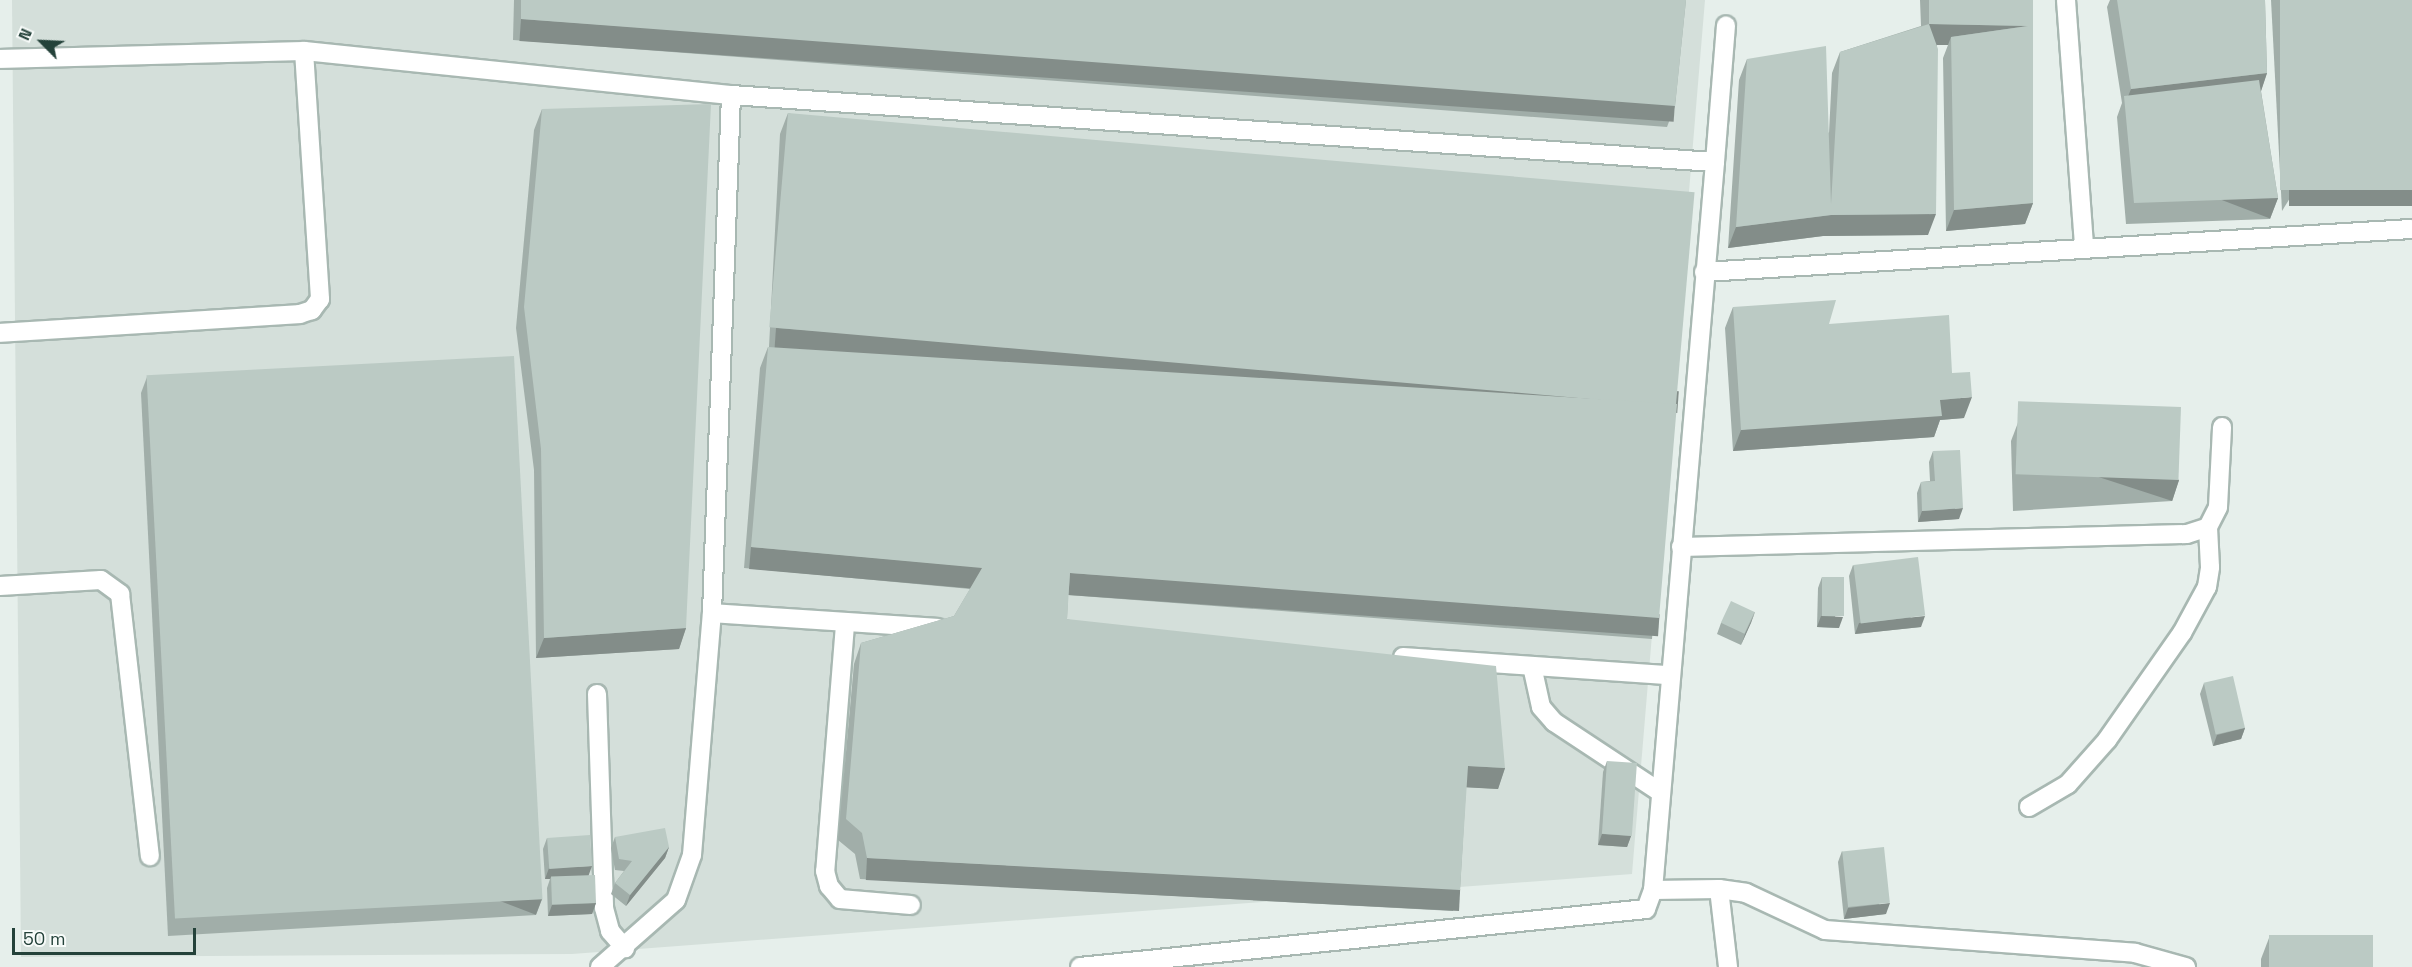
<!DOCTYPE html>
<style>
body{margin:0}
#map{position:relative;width:2412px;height:967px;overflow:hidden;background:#e6efeb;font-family:"Space Grotesk",sans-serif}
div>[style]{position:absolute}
.built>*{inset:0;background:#d4dfda}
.roads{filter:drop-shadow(2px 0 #a8b8b2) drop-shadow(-2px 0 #a8b8b2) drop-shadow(0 2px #a8b8b2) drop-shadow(0 -2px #a8b8b2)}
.minor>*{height:18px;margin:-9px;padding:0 9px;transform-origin:9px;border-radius:9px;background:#fff}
.wall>*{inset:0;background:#a1aea9}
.shaded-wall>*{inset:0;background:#838d89;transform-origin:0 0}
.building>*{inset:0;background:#bbcac4;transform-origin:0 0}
span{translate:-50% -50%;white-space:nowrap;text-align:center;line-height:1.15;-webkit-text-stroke:5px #f7fbf9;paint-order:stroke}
.north{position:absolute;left:12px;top:12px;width:60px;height:60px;-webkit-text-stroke:4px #f7fbf9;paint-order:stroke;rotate:294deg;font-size:16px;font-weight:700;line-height:24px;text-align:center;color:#24423a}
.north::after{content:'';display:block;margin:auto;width:21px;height:27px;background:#24423a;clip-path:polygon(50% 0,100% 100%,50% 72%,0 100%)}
.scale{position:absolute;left:12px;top:928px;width:184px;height:27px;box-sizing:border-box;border:3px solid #24423a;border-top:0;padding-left:8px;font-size:18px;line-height:21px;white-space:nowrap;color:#24423a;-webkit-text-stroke:4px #f7fbf9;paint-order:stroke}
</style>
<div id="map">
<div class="built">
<div style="clip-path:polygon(12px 0,1705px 0,1632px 874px,572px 954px,21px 957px)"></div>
</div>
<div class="roads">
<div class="minor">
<div style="left:2066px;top:0;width:248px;rotate:85.8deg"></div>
<div style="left:304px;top:51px;width:429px;rotate:5.9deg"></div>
<div style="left:0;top:59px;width:304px;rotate:-1.5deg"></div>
<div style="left:304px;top:51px;width:249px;rotate:86.3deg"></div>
<div style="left:320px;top:299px;width:14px;rotate:126deg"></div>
<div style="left:312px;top:310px;width:13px;rotate:162deg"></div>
<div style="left:300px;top:314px;width:301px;rotate:176.4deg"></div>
<div style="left:1704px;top:272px;width:709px;rotate:-3.48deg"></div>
<div style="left:1681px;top:547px;width:506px;rotate:-1.47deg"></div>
<div style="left:2187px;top:534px;width:22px;rotate:-18deg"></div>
<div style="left:2208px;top:527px;width:22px;rotate:-63deg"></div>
<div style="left:2218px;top:507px;width:80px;rotate:-87.1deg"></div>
<div style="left:0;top:586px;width:101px;rotate:-3.4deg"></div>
<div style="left:101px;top:580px;width:24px;rotate:36deg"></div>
<div style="left:120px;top:594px;width:264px;rotate:83.5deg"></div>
<div style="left:712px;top:613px;width:226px;rotate:3.8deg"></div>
<div style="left:845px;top:625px;width:247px;rotate:94.6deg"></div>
<div style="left:825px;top:871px;width:16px;rotate:75deg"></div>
<div style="left:829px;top:886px;width:17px;rotate:50deg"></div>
<div style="left:840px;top:899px;width:71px;rotate:4.8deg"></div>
<div style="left:1403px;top:657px;width:267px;rotate:3.9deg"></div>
<div style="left:1532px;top:666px;width:42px;rotate:77.6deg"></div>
<div style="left:1541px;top:707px;width:20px;rotate:49deg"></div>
<div style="left:1554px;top:722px;width:127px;rotate:33.4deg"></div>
<div style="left:597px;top:694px;width:214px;rotate:88.1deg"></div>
<div style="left:604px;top:908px;width:24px;rotate:75deg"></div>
<div style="left:610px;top:931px;width:23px;rotate:49deg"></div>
<div style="left:2029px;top:807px;width:45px;rotate:-30.5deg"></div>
<div style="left:2068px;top:784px;width:59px;rotate:-48.4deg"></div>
<div style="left:2107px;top:740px;width:131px;rotate:-55deg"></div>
<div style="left:2182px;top:633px;width:52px;rotate:-61.5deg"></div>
<div style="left:2207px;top:587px;width:20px;rotate:-81deg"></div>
<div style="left:2210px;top:567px;width:40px;rotate:-92.9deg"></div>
<div style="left:1719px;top:889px;width:79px;rotate:83.4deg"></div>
<div style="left:1653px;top:890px;width:66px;rotate:-0.9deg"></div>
<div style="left:1719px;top:889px;width:27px;rotate:8deg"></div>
<div style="left:1746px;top:893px;width:87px;rotate:25.1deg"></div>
<div style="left:1825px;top:930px;width:311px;rotate:4.2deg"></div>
<div style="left:2135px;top:953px;width:53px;rotate:15.4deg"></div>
<div style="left:600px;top:967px;width:101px;rotate:-41.4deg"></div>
<div style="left:676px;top:900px;width:48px;rotate:-70.4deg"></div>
<div style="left:692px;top:855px;width:243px;rotate:-85.3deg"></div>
<div style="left:712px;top:613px;width:518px;rotate:-87.9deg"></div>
<div style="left:731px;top:95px;width:986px;rotate:3.9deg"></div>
<div style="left:1715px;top:162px;width:137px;rotate:-85.4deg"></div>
<div style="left:1080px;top:967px;width:569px;rotate:-5.85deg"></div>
<div style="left:1646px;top:909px;width:20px;rotate:-70deg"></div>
<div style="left:1653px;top:890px;width:731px;rotate:-85.13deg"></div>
</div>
</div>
<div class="wall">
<div style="clip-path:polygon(514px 0,1686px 0,1675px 106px,1667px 127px,513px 40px)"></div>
<div style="clip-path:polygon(1920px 0,2033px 0,2033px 203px,2025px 224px,1946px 231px,1943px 58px,1948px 45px,1937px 45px,1928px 235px,1823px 236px,1728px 248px,1739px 80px,1747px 59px,1829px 133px,1832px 73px,1840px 52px,1921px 26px)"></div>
<div style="clip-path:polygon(2110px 0,2265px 0,2267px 73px,2261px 91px,2278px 198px,2270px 219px,2126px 224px,2117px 117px,2122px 103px,2107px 7px)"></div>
<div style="clip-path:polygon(2271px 0,2412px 0,2282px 211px)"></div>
<div style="clip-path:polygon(542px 109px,686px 628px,679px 649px,536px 658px,534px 470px,516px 328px,534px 130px)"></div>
<div style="clip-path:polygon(788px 113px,1672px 404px,1652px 639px,1068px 595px,1067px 619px,1505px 768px,1498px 789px,1466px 787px,1460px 890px,1453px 911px,860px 879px,855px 854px,838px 840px,854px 664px,861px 643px,954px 616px,970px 589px,744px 568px,760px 368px,768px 347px,769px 347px,780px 134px)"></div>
<div style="clip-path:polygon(1733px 307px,1829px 324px,1952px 373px,1964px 418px,1940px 420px,1934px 437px,1733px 451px,1725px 328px)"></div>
<div style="clip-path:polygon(147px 377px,542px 899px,536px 915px,168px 936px,141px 393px)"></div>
<div style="clip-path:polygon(2019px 420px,2179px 480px,2172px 501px,2013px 511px,2011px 441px)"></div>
<div style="clip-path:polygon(1933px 451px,1959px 519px,1918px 522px,1917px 493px,1921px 482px,1930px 481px,1929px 462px)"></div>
<div style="clip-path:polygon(1853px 565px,1921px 627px,1855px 634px,1849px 576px)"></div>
<div style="clip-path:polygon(1822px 577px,1839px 628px,1817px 627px,1818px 588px)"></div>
<div style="clip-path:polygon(1755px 612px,1741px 645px,1717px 634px,1721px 623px)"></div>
<div style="clip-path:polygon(2204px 683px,2245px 728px,2241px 739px,2213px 746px,2200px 694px)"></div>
<div style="clip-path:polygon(1607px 761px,1631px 836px,1627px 847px,1598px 845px,1603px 772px)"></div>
<div style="clip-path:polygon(615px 837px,669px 847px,665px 858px,626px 906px,611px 894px,615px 883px,624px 871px,615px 870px,611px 848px)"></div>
<div style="clip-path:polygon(547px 838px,589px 876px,596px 903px,592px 914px,548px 916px,547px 888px,550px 879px,545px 879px,543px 849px)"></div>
<div style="clip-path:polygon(1842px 851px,1886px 914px,1844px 919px,1838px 862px)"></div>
<div style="clip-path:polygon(2269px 938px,2373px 967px,2261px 967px,2261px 959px)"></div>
</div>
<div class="shaded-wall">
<div style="left:521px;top:19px;width:1157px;height:22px;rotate:4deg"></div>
<div style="clip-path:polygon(1929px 24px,2028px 26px,1951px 37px,1948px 45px,1922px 45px)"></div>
<div style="clip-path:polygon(2267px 73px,2260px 94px,2125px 104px,2131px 89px)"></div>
<div style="left:2412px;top:185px;width:21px;height:123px;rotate:90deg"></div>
<div style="left:2278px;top:198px;width:22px;height:144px;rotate:111deg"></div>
<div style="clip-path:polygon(2033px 203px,2025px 224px,1946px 231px,1954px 210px)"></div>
<div style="clip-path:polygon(1936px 214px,1928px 235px,1823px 236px,1728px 248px,1736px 227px,1831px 215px)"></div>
<div style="left:776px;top:328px;width:905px;height:22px;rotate:4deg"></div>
<div style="clip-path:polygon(1972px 397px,1964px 418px,1940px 420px,1934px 437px,1733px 451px,1741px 430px,1940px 400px)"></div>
<div style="left:2179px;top:480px;width:22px;height:158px;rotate:108deg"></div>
<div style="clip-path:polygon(1963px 508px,1959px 519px,1918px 522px,1922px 511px)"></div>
<div style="left:751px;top:547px;width:232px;height:22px;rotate:5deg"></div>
<div style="left:1070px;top:573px;width:591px;height:22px;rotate:4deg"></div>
<div style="clip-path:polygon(1755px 612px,1751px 623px,1741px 645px,1745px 634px)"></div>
<div style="clip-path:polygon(1821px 616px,1843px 617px,1839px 628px,1817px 627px)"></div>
<div style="clip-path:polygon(1925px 616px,1921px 627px,1855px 634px,1859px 623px)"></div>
<div style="clip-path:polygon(686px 628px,679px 649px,536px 658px,544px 638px)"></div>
<div style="clip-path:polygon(2245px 728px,2241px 739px,2213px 746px,2217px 735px)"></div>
<div style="clip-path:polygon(1468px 766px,1505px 768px,1498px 789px,1460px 787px)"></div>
<div style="clip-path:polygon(1602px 834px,1631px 836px,1627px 847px,1598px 845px)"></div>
<div style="clip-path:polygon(669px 847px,665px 858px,626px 906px,630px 895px)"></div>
<div style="left:867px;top:858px;width:594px;height:22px;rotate:3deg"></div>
<div style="clip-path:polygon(592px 866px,588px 877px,551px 877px,550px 879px,545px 879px,549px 868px)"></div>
<div style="left:542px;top:899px;width:17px;height:369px;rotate:111deg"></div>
<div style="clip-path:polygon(596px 903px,592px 914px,548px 916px,552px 905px)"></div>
<div style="clip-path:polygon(1890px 903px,1886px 914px,1844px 919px,1848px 908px)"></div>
</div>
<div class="building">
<div style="clip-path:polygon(521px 0,1686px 0,1675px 106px,521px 19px)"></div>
<div style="clip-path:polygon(1929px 0,2033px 0,2033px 203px,1954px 210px,1951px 37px,2028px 26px,1929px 24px)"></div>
<div style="clip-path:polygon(2117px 0,2265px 0,2267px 73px,2131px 89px)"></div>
<div style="left:2280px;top:0;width:132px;height:190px"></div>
<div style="clip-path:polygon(1929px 24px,1938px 49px,1936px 214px,1831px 215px,1736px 227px,1747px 59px,1826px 46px,1831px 204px,1840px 52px)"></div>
<div style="clip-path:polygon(2259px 80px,2278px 198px,2134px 203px,2124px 96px)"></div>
<div style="clip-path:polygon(711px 104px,686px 628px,544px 638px,541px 449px,524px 307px,542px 109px)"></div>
<div style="left:788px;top:113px;width:910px;height:215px;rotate:5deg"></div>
<div style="clip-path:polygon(1836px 300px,1829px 324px,1949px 315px,1952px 373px,1970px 372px,1972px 397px,1940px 400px,1942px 416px,1741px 430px,1733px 307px)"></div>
<div style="clip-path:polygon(768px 347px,1677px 404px,1659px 618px,1070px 573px,1067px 619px,1496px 666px,1505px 768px,1468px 766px,1460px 890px,867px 858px,862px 833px,846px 819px,861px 643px,954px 616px,982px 568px,751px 547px)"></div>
<div style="left:514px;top:356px;width:544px;height:368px;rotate:87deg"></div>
<div style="left:2181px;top:407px;width:73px;height:163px;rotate:92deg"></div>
<div style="clip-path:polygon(1960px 450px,1963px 508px,1922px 511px,1921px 482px,1935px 481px,1933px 451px)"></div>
<div style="left:1918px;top:557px;width:59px;height:65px;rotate:83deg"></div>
<div style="left:1822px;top:577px;width:22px;height:39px"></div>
<div style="left:1731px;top:601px;width:26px;height:24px;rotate:25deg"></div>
<div style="left:2233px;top:676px;width:53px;height:30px;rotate:77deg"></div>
<div style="left:1607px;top:761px;width:30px;height:73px;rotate:4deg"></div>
<div style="clip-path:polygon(665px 828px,669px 847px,630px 895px,615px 883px,632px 861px,619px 859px,615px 837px)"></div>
<div style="left:590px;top:835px;width:31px;height:43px;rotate:86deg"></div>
<div style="left:1884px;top:847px;width:56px;height:42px;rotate:84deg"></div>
<div style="left:595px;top:875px;width:28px;height:44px;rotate:88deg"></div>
<div style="left:2373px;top:935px;width:32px;height:104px;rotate:90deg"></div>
</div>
<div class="north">N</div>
<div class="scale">50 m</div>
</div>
